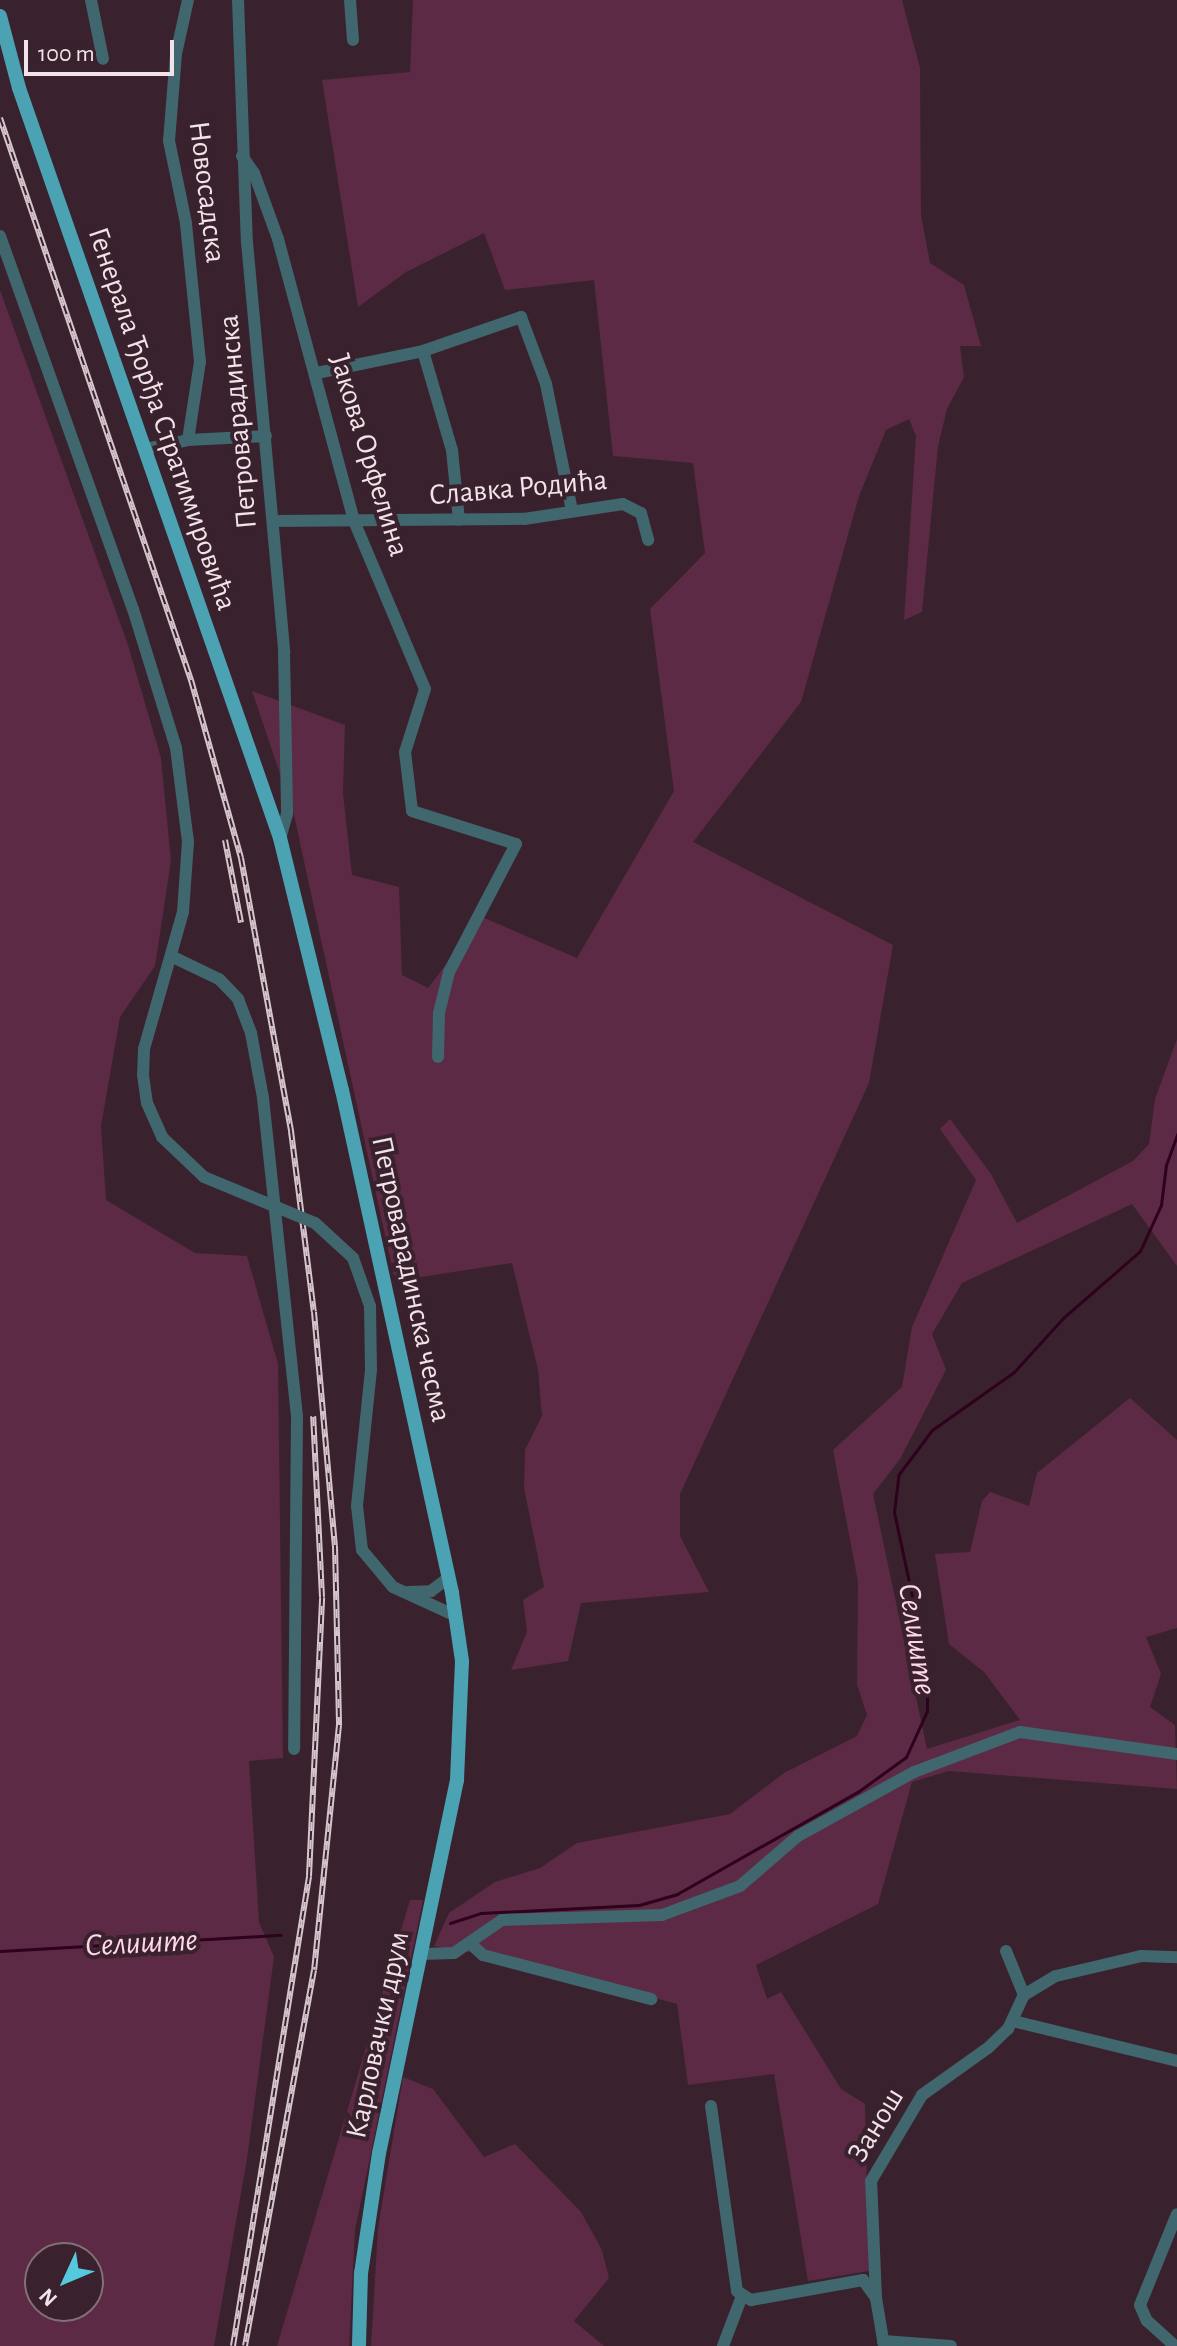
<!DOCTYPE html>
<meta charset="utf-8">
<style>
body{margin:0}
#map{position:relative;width:1177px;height:2346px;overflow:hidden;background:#39222d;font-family:"Alegreya Sans",sans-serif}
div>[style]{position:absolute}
.green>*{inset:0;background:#5c2a44}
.stream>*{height:3px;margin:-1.5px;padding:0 1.5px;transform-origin:1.5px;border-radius:1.5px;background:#2e011c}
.minor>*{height:12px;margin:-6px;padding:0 6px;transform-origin:6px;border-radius:6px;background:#40666e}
.major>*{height:14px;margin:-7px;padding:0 7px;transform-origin:7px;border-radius:7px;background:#4ba2b2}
.rail>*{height:6px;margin-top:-3px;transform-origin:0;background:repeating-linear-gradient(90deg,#39222d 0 9px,#d6c5cd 0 18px);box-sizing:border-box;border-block:2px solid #d6c5cd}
.minor-bridge>*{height:12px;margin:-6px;padding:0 6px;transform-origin:6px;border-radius:6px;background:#40666e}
span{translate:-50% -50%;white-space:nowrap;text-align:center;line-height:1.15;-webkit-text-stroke:8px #39222d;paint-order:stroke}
.street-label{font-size:30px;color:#f2e2e9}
.water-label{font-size:32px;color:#ffd5e8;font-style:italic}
.north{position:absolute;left:24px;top:2242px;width:80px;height:80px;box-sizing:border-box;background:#39222d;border:2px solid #836f78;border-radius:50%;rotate:226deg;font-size:22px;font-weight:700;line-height:32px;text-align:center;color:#f2e2e9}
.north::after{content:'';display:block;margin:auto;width:28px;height:36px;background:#55cadf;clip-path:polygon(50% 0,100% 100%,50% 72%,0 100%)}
.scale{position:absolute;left:24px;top:40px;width:150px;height:36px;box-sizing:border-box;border:4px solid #f2e2e9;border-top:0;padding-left:10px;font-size:24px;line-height:28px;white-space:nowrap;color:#f2e2e9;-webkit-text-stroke:6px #39222d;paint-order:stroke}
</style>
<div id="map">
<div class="green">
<div style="clip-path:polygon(413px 0,902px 0,920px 68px,921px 215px,930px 263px,964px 285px,981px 346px,960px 346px,964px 377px,947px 409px,938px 446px,922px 612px,904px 620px,916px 436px,909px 419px,886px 430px,859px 496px,801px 702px,693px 842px,893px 945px,869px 1083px,680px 1494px,680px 1536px,709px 1592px,581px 1603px,568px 1661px,511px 1670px,527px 1632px,523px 1600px,544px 1587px,524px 1488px,525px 1450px,542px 1416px,538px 1370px,512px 1263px,395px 1281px,294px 815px,252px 691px,345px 725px,343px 793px,352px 875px,399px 887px,402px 975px,428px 988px,482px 917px,577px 958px,674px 791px,650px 609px,705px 553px,693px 463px,613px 456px,594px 280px,505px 290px,484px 233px,406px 272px,358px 307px,322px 80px,410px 72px)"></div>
<div style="clip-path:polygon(evenodd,0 290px,128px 645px,161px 758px,171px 861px,155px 966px,120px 1017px,101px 1126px,106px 1200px,195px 1253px,247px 1256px,278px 1364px,283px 1758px,249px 1761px,259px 1922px,274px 1957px,247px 2159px,214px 2346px,0 2346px,0 290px,40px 2258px,88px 2258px,88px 2306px,40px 2306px,40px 2258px)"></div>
<div style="clip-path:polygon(1177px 1039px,1177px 1266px,1132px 1204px,962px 1283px,932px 1334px,946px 1370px,900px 1459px,873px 1494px,927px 1749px,1020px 1720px,984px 1672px,949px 1644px,935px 1554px,970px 1552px,982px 1501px,990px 1492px,1029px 1506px,1037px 1473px,1130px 1398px,1177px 1440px,1177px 1628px,1146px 1637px,1161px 1674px,1150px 1707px,1175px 1725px,1177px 1789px,949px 1771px,912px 1782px,878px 1904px,756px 1965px,767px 1999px,781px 1992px,841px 2089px,865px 2104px,869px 2271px,808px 2281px,774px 2074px,688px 2085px,677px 2004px,516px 1960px,434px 1946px,449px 1913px,495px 1882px,540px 1868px,577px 1843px,730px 1814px,784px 1773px,857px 1736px,867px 1715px,857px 1684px,858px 1582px,833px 1450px,902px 1387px,912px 1327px,976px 1180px,940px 1129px,950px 1119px,991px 1174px,1017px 1223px,1133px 1161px,1149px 1144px,1155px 1099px)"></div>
<div style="clip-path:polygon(410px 1900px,423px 1900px,355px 2230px,349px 2346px,277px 2346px)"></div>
<div style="clip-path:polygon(403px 2077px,433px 2089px,484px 2157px,515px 2144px,581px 2212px,602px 2250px,609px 2278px,574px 2321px,604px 2346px,371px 2346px,378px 2228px)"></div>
</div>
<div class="stream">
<div style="left:450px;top:1923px;width:33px;rotate:-18deg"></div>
<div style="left:481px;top:1913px;width:158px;rotate:-2.9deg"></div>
<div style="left:639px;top:1905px;width:40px;rotate:-16deg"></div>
<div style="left:677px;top:1894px;width:209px;rotate:-29.5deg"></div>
<div style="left:859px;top:1791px;width:58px;rotate:-35.9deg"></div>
<div style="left:906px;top:1757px;width:51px;rotate:-65.5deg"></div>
<div style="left:927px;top:1711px;width:45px;rotate:-90deg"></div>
<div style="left:927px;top:1666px;width:157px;rotate:-102.1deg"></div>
<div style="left:894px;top:1512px;width:38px;rotate:-83deg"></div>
<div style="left:899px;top:1474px;width:55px;rotate:-53.1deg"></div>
<div style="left:932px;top:1430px;width:100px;rotate:-35.3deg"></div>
<div style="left:1014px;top:1372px;width:73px;rotate:-47.8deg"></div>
<div style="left:1063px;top:1318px;width:102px;rotate:-41deg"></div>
<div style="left:1140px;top:1251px;width:51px;rotate:-65.5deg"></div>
<div style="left:1161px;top:1205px;width:40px;rotate:-82.9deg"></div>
<div style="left:1166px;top:1165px;width:33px;rotate:-70deg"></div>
<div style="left:0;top:1951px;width:281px;rotate:-3.3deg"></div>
</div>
<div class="minor">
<div style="left:91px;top:0;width:60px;rotate:78.5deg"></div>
<div style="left:238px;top:0;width:242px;rotate:87.9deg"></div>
<div style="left:247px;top:242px;width:412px;rotate:84.8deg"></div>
<div style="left:284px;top:652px;width:162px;rotate:88.9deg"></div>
<div style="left:287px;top:814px;width:25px;rotate:106deg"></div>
<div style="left:350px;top:0;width:40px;rotate:85.7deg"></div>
<div style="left:242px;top:156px;width:21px;rotate:55deg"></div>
<div style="left:254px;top:173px;width:70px;rotate:70deg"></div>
<div style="left:278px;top:239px;width:292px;rotate:74.9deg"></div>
<div style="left:354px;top:521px;width:182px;rotate:67.1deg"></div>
<div style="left:425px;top:689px;width:66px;rotate:107.6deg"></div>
<div style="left:405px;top:752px;width:59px;rotate:83.2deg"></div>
<div style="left:412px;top:811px;width:109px;rotate:17.6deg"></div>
<div style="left:516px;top:844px;width:144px;rotate:117.6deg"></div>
<div style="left:449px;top:972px;width:42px;rotate:103.7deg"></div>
<div style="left:439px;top:1013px;width:44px;rotate:91.3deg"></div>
<div style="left:0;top:236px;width:396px;rotate:70.4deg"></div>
<div style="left:133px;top:609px;width:145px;rotate:72.8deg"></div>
<div style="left:176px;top:748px;width:95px;rotate:82.7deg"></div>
<div style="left:188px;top:842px;width:70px;rotate:94.1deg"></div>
<div style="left:183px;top:912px;width:142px;rotate:105.9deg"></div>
<div style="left:144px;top:1049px;width:26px;rotate:92deg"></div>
<div style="left:143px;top:1075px;width:28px;rotate:82deg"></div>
<div style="left:147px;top:1103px;width:37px;rotate:66deg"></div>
<div style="left:423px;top:351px;width:103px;rotate:73.7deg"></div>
<div style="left:452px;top:450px;width:70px;rotate:84.3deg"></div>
<div style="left:317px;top:373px;width:108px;rotate:-11.7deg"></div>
<div style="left:423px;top:351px;width:104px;rotate:-19.1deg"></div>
<div style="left:521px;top:317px;width:72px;rotate:69.5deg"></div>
<div style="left:546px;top:384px;width:130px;rotate:78.4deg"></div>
<div style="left:188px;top:440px;width:78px;rotate:-2.9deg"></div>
<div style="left:145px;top:449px;width:44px;rotate:-11.8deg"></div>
<div style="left:188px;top:440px;width:79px;rotate:-81.3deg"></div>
<div style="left:200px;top:362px;width:140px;rotate:-95.8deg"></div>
<div style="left:186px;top:223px;width:84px;rotate:-101.7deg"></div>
<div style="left:169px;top:141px;width:87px;rotate:-85.4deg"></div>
<div style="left:176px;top:54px;width:55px;rotate:-77.5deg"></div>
<div style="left:274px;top:521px;width:250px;rotate:-0.5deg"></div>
<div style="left:524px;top:519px;width:100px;rotate:-8.6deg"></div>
<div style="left:623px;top:504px;width:20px;rotate:27deg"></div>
<div style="left:641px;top:513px;width:28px;rotate:75deg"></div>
<div style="left:173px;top:957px;width:51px;rotate:25.6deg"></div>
<div style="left:219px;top:979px;width:28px;rotate:46deg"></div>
<div style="left:238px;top:999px;width:36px;rotate:69deg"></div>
<div style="left:251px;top:1033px;width:66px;rotate:79.5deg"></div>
<div style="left:263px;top:1098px;width:321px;rotate:83.9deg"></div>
<div style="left:297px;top:1417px;width:332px;rotate:90.5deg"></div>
<div style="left:371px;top:1370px;width:137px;rotate:95.9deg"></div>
<div style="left:357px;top:1506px;width:44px;rotate:83.5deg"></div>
<div style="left:362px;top:1550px;width:48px;rotate:50deg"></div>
<div style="left:393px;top:1587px;width:69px;rotate:24.7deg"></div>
<div style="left:408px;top:1592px;width:23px;rotate:-2deg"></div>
<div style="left:431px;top:1591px;width:21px;rotate:-37deg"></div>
<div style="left:470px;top:1943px;width:18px;rotate:43deg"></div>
<div style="left:483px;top:1955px;width:174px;rotate:14.7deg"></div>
<div style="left:1006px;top:1951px;width:48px;rotate:67.8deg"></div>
<div style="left:422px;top:1954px;width:32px;rotate:-2deg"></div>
<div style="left:454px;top:1953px;width:58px;rotate:-34.5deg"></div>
<div style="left:502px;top:1920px;width:160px;rotate:-1.8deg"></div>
<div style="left:662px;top:1915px;width:83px;rotate:-20.4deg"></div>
<div style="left:740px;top:1886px;width:77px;rotate:-40.8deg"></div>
<div style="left:798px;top:1836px;width:132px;rotate:-28.9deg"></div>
<div style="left:914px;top:1772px;width:113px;rotate:-20.7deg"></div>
<div style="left:1020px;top:1732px;width:159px;rotate:8deg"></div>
<div style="left:1013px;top:2021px;width:169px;rotate:13.7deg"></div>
<div style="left:711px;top:2106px;width:187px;rotate:82deg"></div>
<div style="left:737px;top:2291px;width:17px;rotate:33deg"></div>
<div style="left:751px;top:2300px;width:114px;rotate:-10.1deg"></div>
<div style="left:863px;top:2280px;width:22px;rotate:54deg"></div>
<div style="left:876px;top:2298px;width:49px;rotate:80.5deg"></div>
<div style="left:876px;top:2298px;width:117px;rotate:-92.4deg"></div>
<div style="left:871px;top:2181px;width:100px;rotate:-59.3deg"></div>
<div style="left:922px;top:2095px;width:81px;rotate:-35.5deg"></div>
<div style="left:988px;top:2048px;width:28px;rotate:-44deg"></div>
<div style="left:1008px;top:2029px;width:38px;rotate:-65deg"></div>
<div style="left:1024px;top:1995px;width:37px;rotate:-31deg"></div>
<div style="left:1056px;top:1976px;width:87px;rotate:-13.2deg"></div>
<div style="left:1141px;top:1956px;width:36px;rotate:2deg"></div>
<div style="left:883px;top:2341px;width:68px;rotate:4.2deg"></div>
<div style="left:723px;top:2346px;width:53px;rotate:-69.2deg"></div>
<div style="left:1175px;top:2346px;width:38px;rotate:-138deg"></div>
<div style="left:1147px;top:2321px;width:17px;rotate:-114deg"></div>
<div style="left:1140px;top:2305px;width:98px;rotate:-67.9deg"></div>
</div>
<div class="major">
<div style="left:0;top:16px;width:74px;rotate:75.2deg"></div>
<div style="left:19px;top:88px;width:794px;rotate:70.81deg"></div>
<div style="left:280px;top:838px;width:260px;rotate:76.2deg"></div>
<div style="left:342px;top:1090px;width:515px;rotate:77.66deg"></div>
<div style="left:452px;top:1593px;width:69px;rotate:81.6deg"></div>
<div style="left:462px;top:1661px;width:119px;rotate:92.4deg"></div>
<div style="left:457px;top:1780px;width:381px;rotate:101.8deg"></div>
<div style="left:379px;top:2153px;width:121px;rotate:98.5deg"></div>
<div style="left:361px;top:2273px;width:73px;rotate:91.6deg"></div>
</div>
<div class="rail">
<div style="left:0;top:118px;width:594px;rotate:71.23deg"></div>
<div style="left:191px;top:680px;width:185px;rotate:74.3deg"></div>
<div style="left:241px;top:858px;width:278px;rotate:79.6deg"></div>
<div style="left:291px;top:1131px;width:182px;rotate:82.8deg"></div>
<div style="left:314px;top:1312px;width:235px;rotate:84.9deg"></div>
<div style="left:335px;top:1546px;width:179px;rotate:88.7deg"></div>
<div style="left:339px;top:1725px;width:246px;rotate:95.8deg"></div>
<div style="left:314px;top:1970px;width:382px;rotate:100.4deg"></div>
<div style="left:225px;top:840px;width:84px;rotate:79deg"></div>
<div style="left:233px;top:2346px;width:476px;rotate:-80.8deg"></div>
<div style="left:309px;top:1876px;width:279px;rotate:-87.3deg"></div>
<div style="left:322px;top:1597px;width:181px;rotate:-92.8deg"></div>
</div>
<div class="minor-bridge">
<div style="left:162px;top:1137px;width:58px;rotate:43.6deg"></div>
<div style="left:204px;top:1177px;width:120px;rotate:22.5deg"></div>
<div style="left:315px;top:1223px;width:52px;rotate:42.6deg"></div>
<div style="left:353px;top:1258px;width:51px;rotate:70.5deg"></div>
<div style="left:370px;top:1306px;width:64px;rotate:89.1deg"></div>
</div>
<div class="street-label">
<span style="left:207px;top:192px;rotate:83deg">Новосадска</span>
<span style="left:162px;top:419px;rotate:71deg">Генерала Ђорђа Стратимировића</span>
<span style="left:238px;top:422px;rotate:-95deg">Петроварадинска</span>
<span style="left:369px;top:455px;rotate:73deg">Јакова Орфелина</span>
<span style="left:518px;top:488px;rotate:-5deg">Славка Родића</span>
<span style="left:411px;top:1279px;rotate:78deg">Петроварадинска чесма</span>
<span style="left:378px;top:2035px;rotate:-78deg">Карловачки друм</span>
<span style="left:876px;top:2125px;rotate:-59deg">Занош</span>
</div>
<div class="water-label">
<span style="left:917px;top:1639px;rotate:81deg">Селиште</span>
<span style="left:141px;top:1943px;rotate:-3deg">Селиште</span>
</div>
<div class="north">N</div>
<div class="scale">100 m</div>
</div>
